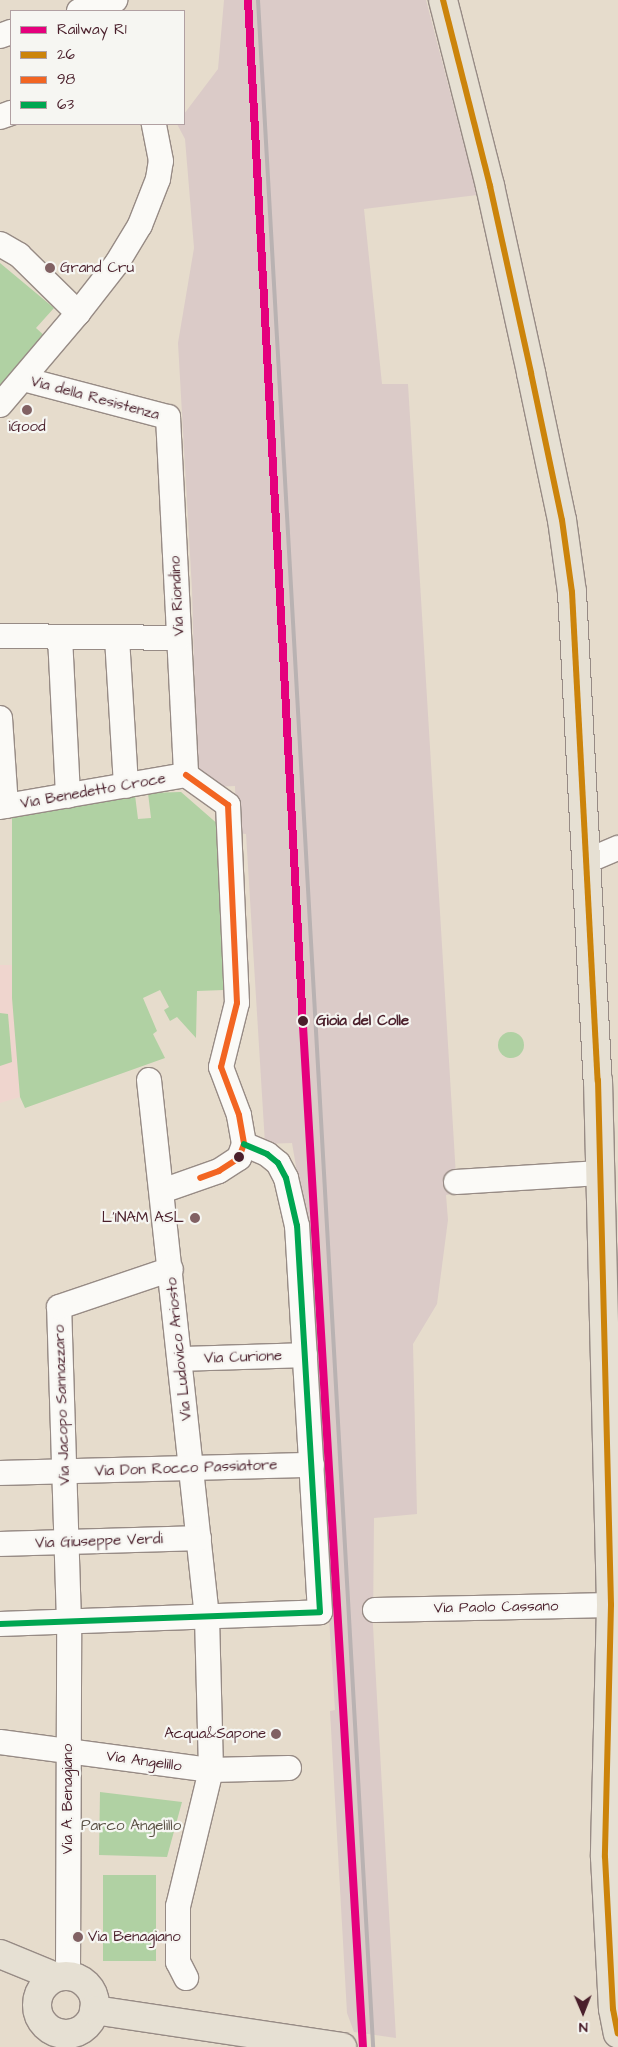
<!DOCTYPE html>
<style>
body{margin:0}
#map{position:relative;width:618px;height:2047px;overflow:hidden;background:#e6dccc;font-family:"Architects Daughter",sans-serif}
div>[style]{position:absolute}
.built>*{inset:0;background:#efd5ce}
.industrial>*{inset:0;background:#dbcbc8}
.green>*{inset:0;background:#b0d1a3;transform-origin:0 0}
.round{border-radius:50%}
.roads{filter:drop-shadow(1px 0 #978b85) drop-shadow(-1px 0 #978b85) drop-shadow(0 1px #978b85) drop-shadow(0 -1px #978b85)}
.minor>*{height:24px;margin:-12px;padding:0 12px;transform-origin:12px;border-radius:12px;background:#fbfaf7}
.major>*{height:28px;margin:-14px;padding:0 14px;transform-origin:14px;border-radius:14px;background:#e6e0d3}
.major>.ring{margin:-14px;padding:0;box-sizing:content-box;background:none;border:28px solid #e6e0d3;border-radius:50%}
.rail>*{height:4px;margin:-2px;padding:0 2px;transform-origin:2px;border-radius:2px;background:#b9b2b2}
.bus-1>*{height:6px;margin:-3px;padding:0 3px;transform-origin:3px;border-radius:3px;background:#cc840b}
.bus-2>*{height:6px;margin:-3px;padding:0 3px;transform-origin:3px;border-radius:3px;background:#f26522}
.bus-3>*{height:6px;margin:-3px;padding:0 3px;transform-origin:3px;border-radius:3px;background:#00a651}
.rail-1>*{height:8px;margin:-4px;padding:0 4px;transform-origin:4px;border-radius:4px;background:#e5007d}
.dots>*{width:14px;height:14px;translate:-50% -50%;box-sizing:border-box;border:2px solid #f6f6f2;border-radius:50%}
span{translate:-50% -50%;white-space:nowrap;text-align:center;line-height:1.15;-webkit-text-stroke:4.5px #f6f6f2;paint-order:stroke}
.poi-label{font-size:15px;color:#4a1f2b}
.left{translate:0 -50%;text-align:left}
.right{translate:-100% -50%;text-align:right}
.street-label{font-size:15px;color:#4a1f2b}
.stop-label{font-size:15px;color:#4a1f2b;font-weight:700}
.park-label{font-size:15px;color:#5b5245}
.legend{position:absolute;left:10px;top:10px;width:175px;height:115px;box-sizing:border-box;background:#f6f6f2;border:1px solid #b1a0a2;margin:0;padding:6px 9px;list-style:none;font-size:15px;color:#4a1f2b}
.legend li{display:flex;align-items:center;gap:10px;height:25px}
.legend b{width:25px;border:1px solid #b1a0a2}
.north{position:absolute;left:558px;top:1987px;width:50px;height:50px;-webkit-text-stroke:4px #f6f6f2;paint-order:stroke;rotate:179deg;font-size:14px;font-weight:700;line-height:20px;text-align:center;color:#4a1f2b}
.north::after{content:'';display:block;margin:auto;width:18px;height:22px;background:#4a1f2b;clip-path:polygon(50% 0,100% 100%,50% 72%,0 100%)}
</style>
<div id="map">
<div class="built">
<div style="clip-path:polygon(0 965px,12px 965px,20px 1097px,0 1103px)"></div>
</div>
<div class="industrial">
<div style="clip-path:polygon(224px 0,426px 0,477px 195px,364px 209px,382px 384px,408px 384px,457px 1193px,446px 1195px,448px 1220px,437px 1304px,413px 1344px,417px 1514px,374px 1518px,373px 1626px,396px 2038px,354px 2032px,347px 2013px,330px 1711px,335px 1710px,302px 1202px,292px 1143px,265px 1144px,246px 834px,236px 833px,235px 786px,211px 787px,197px 773px,192px 590px,178px 343px,194px 248px,185px 139px,177px 124px,184px 124px,184px 114px,218px 69px)"></div>
</div>
<div class="green">
<div style="clip-path:polygon(0 263px,54px 308px,36px 328px,47px 338px,0 393px)"></div>
<div style="clip-path:polygon(181px 792px,220px 826px,224px 990px,197px 991px,196px 1038px,177px 1017px,170px 1021px,164px 1010px,169px 1007px,160px 990px,143px 998px,157px 1031px,153px 1034px,165px 1058px,25px 1108px,20px 1097px,12px 998px,12px 816px,135px 795px,138px 819px,151px 818px,148px 793px)"></div>
<div style="clip-path:polygon(0 1013px,8px 1014px,12px 1062px,0 1066px)"></div>
<div class="round" style="left:498px;top:1032px;width:26px;height:26px"></div>
<div style="clip-path:polygon(100px 1792px,182px 1802px,167px 1857px,99px 1855px)"></div>
<div style="left:103px;top:1875px;width:53px;height:86px"></div>
</div>
<div class="roads">
<div class="minor">
<div style="left:79px;top:11px;width:38px;rotate:-17deg"></div>
<div style="left:0;top:36px;width:12px;rotate:-20deg"></div>
<div style="left:0;top:117px;width:12px;rotate:-20deg"></div>
<div style="left:0;top:244px;width:22px;rotate:30deg"></div>
<div style="left:19px;top:255px;width:83px;rotate:44.5deg"></div>
<div style="left:23px;top:379px;width:150px;rotate:14.7deg"></div>
<div style="left:168px;top:417px;width:358px;rotate:87.1deg"></div>
<div style="left:0;top:405px;width:121px;rotate:-49.7deg"></div>
<div style="left:78px;top:313px;width:63px;rotate:-52deg"></div>
<div style="left:117px;top:263px;width:44px;rotate:-58.8deg"></div>
<div style="left:140px;top:225px;width:49px;rotate:-68.6deg"></div>
<div style="left:158px;top:179px;width:18px;rotate:-81deg"></div>
<div style="left:161px;top:161px;width:38px;rotate:-101deg"></div>
<div style="left:0;top:636px;width:179px;rotate:0.6deg"></div>
<div style="left:60px;top:637px;width:159px;rotate:87.1deg"></div>
<div style="left:117px;top:638px;width:148px;rotate:86.5deg"></div>
<div style="left:0;top:718px;width:88px;rotate:86.1deg"></div>
<div style="left:0;top:807px;width:189px;rotate:-9.8deg"></div>
<div style="left:587px;top:861px;width:34px;rotate:-23deg"></div>
<div style="left:149px;top:1080px;width:540px;rotate:83.84deg"></div>
<div style="left:207px;top:1617px;width:153px;rotate:88.5deg"></div>
<div style="left:211px;top:1770px;width:140px;rotate:103.6deg"></div>
<div style="left:178px;top:1906px;width:56px;rotate:90deg"></div>
<div style="left:178px;top:1962px;width:18px;rotate:63deg"></div>
<div style="left:456px;top:1182px;width:144px;rotate:-3.6deg"></div>
<div style="left:162px;top:1191px;width:60px;rotate:-19.3deg"></div>
<div style="left:219px;top:1171px;width:24px;rotate:-33deg"></div>
<div style="left:239px;top:1158px;width:15px;rotate:-70deg"></div>
<div style="left:244px;top:1144px;width:29px;rotate:-100deg"></div>
<div style="left:239px;top:1115px;width:51px;rotate:-110.6deg"></div>
<div style="left:221px;top:1067px;width:66px;rotate:-76deg"></div>
<div style="left:237px;top:1003px;width:198px;rotate:-92.6deg"></div>
<div style="left:228px;top:805px;width:52px;rotate:-144.5deg"></div>
<div style="left:180px;top:1359px;width:125px;rotate:-1.8deg"></div>
<div style="left:0;top:1473px;width:312px;rotate:-1.5deg"></div>
<div style="left:0;top:1544px;width:199px;rotate:-1.7deg"></div>
<div style="left:375px;top:1610px;width:236px;rotate:-1.2deg"></div>
<div style="left:0;top:1624px;width:320px;rotate:-2.1deg"></div>
<div style="left:320px;top:1612px;width:387px;rotate:-93.4deg"></div>
<div style="left:297px;top:1226px;width:49px;rotate:-102.9deg"></div>
<div style="left:286px;top:1178px;width:17px;rotate:-118deg"></div>
<div style="left:278px;top:1163px;width:14px;rotate:-141deg"></div>
<div style="left:267px;top:1154px;width:25px;rotate:-157deg"></div>
<div style="left:0;top:1742px;width:213px;rotate:7.6deg"></div>
<div style="left:211px;top:1770px;width:78px;rotate:-1.5deg"></div>
<div style="left:68px;top:1975px;width:353px;rotate:-89.8deg"></div>
<div style="left:69px;top:1622px;width:315px;rotate:-91.8deg"></div>
<div style="left:59px;top:1307px;width:118px;rotate:-18.7deg"></div>
</div>
<div class="major">
<div style="left:443px;top:0;width:192px;rotate:75.8deg"></div>
<div style="left:490px;top:186px;width:191px;rotate:77.6deg"></div>
<div style="left:531px;top:373px;width:150px;rotate:78.1deg"></div>
<div style="left:562px;top:520px;width:73px;rotate:82.1deg"></div>
<div style="left:572px;top:592px;width:489px;rotate:87deg"></div>
<div style="left:598px;top:1080px;width:525px;rotate:88.58deg"></div>
<div style="left:611px;top:1605px;width:252px;rotate:91.4deg"></div>
<div style="left:605px;top:1857px;width:152px;rotate:87deg"></div>
<div style="left:613px;top:2009px;width:25px;rotate:79deg"></div>
<div style="left:0;top:1954px;width:61px;rotate:22.3deg"></div>
<div class="ring" style="left:37px;top:1976px;width:30px;height:30px"></div>
<div style="left:94px;top:2010px;width:251px;rotate:8.5deg"></div>
</div>
</div>
<div class="rail">
<div style="left:248px;top:0;width:1027px;rotate:86.93deg"></div>
<div style="left:303px;top:1026px;width:1023px;rotate:86.64deg"></div>
<div style="left:258px;top:0;width:2050px;rotate:86.78deg"></div>
</div>
<div class="bus-1">
<div style="left:443px;top:0;width:192px;rotate:75.8deg"></div>
<div style="left:490px;top:186px;width:191px;rotate:77.6deg"></div>
<div style="left:531px;top:373px;width:150px;rotate:78.1deg"></div>
<div style="left:562px;top:520px;width:73px;rotate:82.1deg"></div>
<div style="left:572px;top:592px;width:489px;rotate:87deg"></div>
<div style="left:598px;top:1080px;width:525px;rotate:88.58deg"></div>
<div style="left:611px;top:1605px;width:252px;rotate:91.4deg"></div>
<div style="left:605px;top:1857px;width:152px;rotate:87deg"></div>
<div style="left:613px;top:2009px;width:25px;rotate:79deg"></div>
</div>
<div class="bus-2">
<div style="left:186px;top:775px;width:52px;rotate:35.5deg"></div>
<div style="left:228px;top:805px;width:198px;rotate:87.4deg"></div>
<div style="left:237px;top:1003px;width:66px;rotate:104deg"></div>
<div style="left:221px;top:1067px;width:51px;rotate:69.4deg"></div>
<div style="left:239px;top:1115px;width:29px;rotate:80deg"></div>
<div style="left:244px;top:1144px;width:15px;rotate:110deg"></div>
<div style="left:239px;top:1158px;width:24px;rotate:147deg"></div>
<div style="left:219px;top:1171px;width:20px;rotate:160deg"></div>
</div>
<div class="bus-3">
<div style="left:0;top:1624px;width:320px;rotate:-2.1deg"></div>
<div style="left:320px;top:1612px;width:387px;rotate:-93.4deg"></div>
<div style="left:297px;top:1226px;width:49px;rotate:-102.9deg"></div>
<div style="left:286px;top:1178px;width:17px;rotate:-118deg"></div>
<div style="left:278px;top:1163px;width:14px;rotate:-141deg"></div>
<div style="left:267px;top:1154px;width:25px;rotate:-157deg"></div>
</div>
<div class="rail-1">
<div style="left:248px;top:0;width:1027px;rotate:86.93deg"></div>
<div style="left:303px;top:1026px;width:1023px;rotate:86.64deg"></div>
</div>
<div class="dots">
<div style="left:50px;top:268px;background:#816163"></div>
<div style="left:27px;top:410px;background:#816163"></div>
<div style="left:303px;top:1021px;background:#4a1f2b"></div>
<div style="left:239px;top:1157px;background:#4a1f2b"></div>
<div style="left:195px;top:1218px;background:#816163"></div>
<div style="left:276px;top:1734px;background:#816163"></div>
<div style="left:78px;top:1937px;background:#816163"></div>
</div>
<div class="poi-label">
<span class="left" style="left:60px;top:268px">Grand Cru</span>
<span style="left:27px;top:427px">iGood</span>
<span class="right" style="left:184px;top:1218px">L'INAM ASL</span>
<span class="right" style="left:266px;top:1734px">Acqua&amp;Sapone</span>
<span class="left" style="left:88px;top:1937px">Via Benagiano</span>
</div>
<div class="street-label">
<span style="left:95px;top:398px;rotate:15deg">Via della Resistenza</span>
<span style="left:177px;top:596px;rotate:-93deg">Via Riondino</span>
<span style="left:93px;top:791px;rotate:-10deg">Via Benedetto Croce</span>
<span style="left:179px;top:1349px;rotate:-96deg">Via Ludovico Ariosto</span>
<span style="left:243px;top:1357px;rotate:-2deg">Via Curione</span>
<span style="left:62px;top:1405px;rotate:-92deg">Via Jacopo Sannazzaro</span>
<span style="left:186px;top:1468px;rotate:-2deg">Via Don Rocco Passiatore</span>
<span style="left:99px;top:1541px;rotate:-2deg">Via Giuseppe Verdi</span>
<span style="left:496px;top:1607px;rotate:-1deg">Via Paolo Cassano</span>
<span style="left:144px;top:1761px;rotate:8deg">Via Angelillo</span>
<span style="left:68px;top:1799px;rotate:-90deg">Via A. Benagiano</span>
</div>
<div class="stop-label">
<span class="left" style="left:316px;top:1021px">Gioia del Colle</span>
</div>
<div class="park-label">
<span style="left:131px;top:1826px">Parco Angelillo</span>
</div>
<ul class="legend">
<li><b style="height:6px;background:#e5007d"></b>Railway R1</li>
<li><b style="height:6px;background:#cc840b"></b>26</li>
<li><b style="height:6px;background:#f26522"></b>98</li>
<li><b style="height:6px;background:#00a651"></b>63</li>
</ul>
<div class="north">N</div>
</div>
